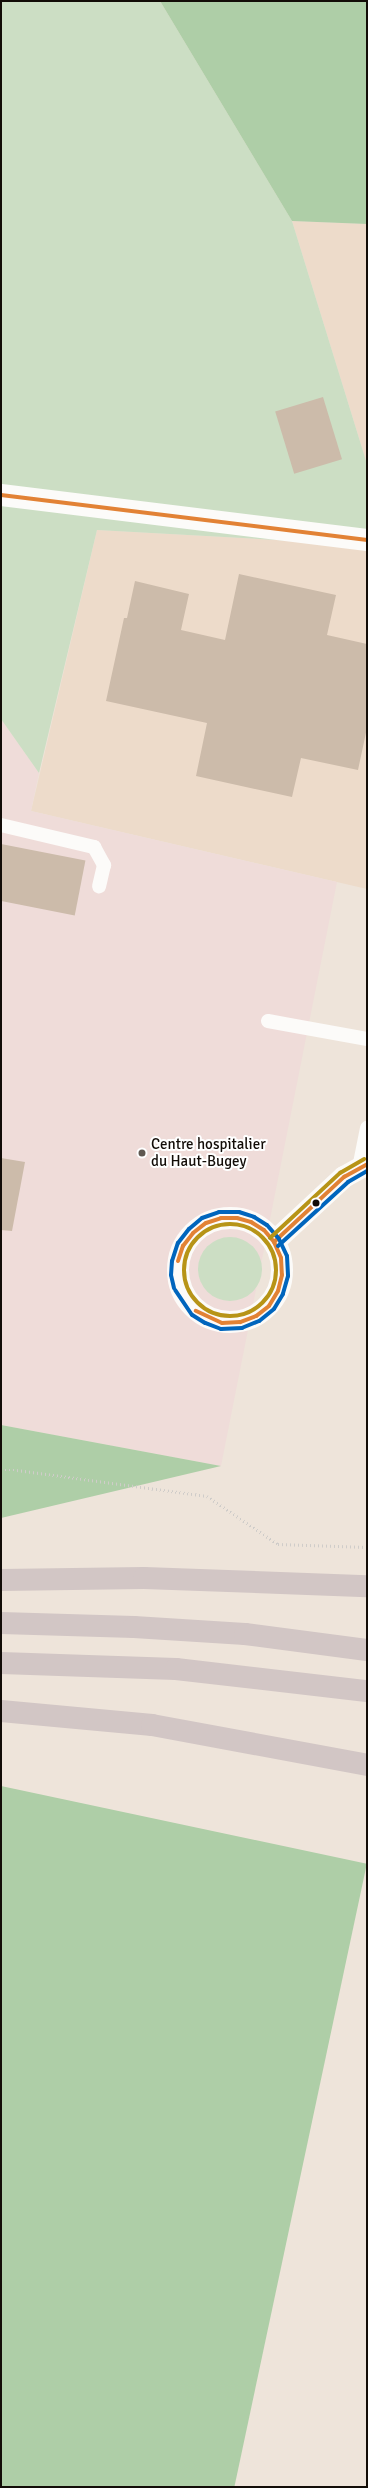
<!DOCTYPE html>
<style>
body{margin:0}
#map{position:relative;width:368px;height:2488px;overflow:hidden;background:#eee4da;font-family:Signika,sans-serif}
div>[style]{position:absolute}
.built>*{inset:0;background:#eddbca}
.medical>*{inset:0;background:#efdcd9}
.green>*{inset:0;background:#ccdec4}
.round{border-radius:50%}
.forest>*{inset:0;background:#aecea7;transform-origin:0 0}
.building>*{inset:0;background:#cba;transform-origin:0 0}
.path>*{height:2.5px;margin-top:-1.25px;transform-origin:0;background:repeating-linear-gradient(90deg,#cfccc9 0 1px,transparent 0 4px)}
.lane>*{height:14px;margin:-7px;padding:0 7px;transform-origin:7px;border-radius:7px;background:#fcfbf9}
.street>*{height:22px;margin:-11px;padding:0 11px;transform-origin:11px;border-radius:11px;background:#fcfbf9}
.street>.ring{margin:-11px;padding:0;box-sizing:content-box;background:none;border:22px solid #fcfbf9;border-radius:50%}
.highway>*{height:22px;margin:-11px;padding:0 11px;transform-origin:11px;border-radius:11px;background:#d2c6c5}
.bus-1>*{height:4px;margin:-2px;padding:0 2px;transform-origin:2px;border-radius:2px;background:#e28235}
.bus-2>*{height:4px;margin:-2px;padding:0 2px;transform-origin:2px;border-radius:2px;background:#0065bd}
.bus-3>*{height:4px;margin:-2px;padding:0 2px;transform-origin:2px;border-radius:2px;background:#b79417}
.bus-3>.ring{margin:-2px;padding:0;box-sizing:content-box;background:none;border:4px solid #b79417;border-radius:50%}
.dots>*{width:11px;height:11px;translate:-50% -50%;box-sizing:border-box;border:2px solid #fff;border-radius:50%}
span{translate:-50% -50%;white-space:nowrap;text-align:center;line-height:1.15;-webkit-text-stroke:4px #fff;paint-order:stroke}
.poi-label{font-size:15px;color:#120c07}
.left{translate:0 -50%;text-align:left}
.frame{position:absolute;inset:0;border:2px solid #120c07;pointer-events:none}
</style>
<div id="map">
<div class="built">
<div style="clip-path:polygon(292px 221px,367px 224px,367px 464px)"></div>
<div style="clip-path:polygon(97px 530px,367px 545px,367px 889px,31px 811px)"></div>
</div>
<div class="medical">
<div style="clip-path:polygon(1px 719px,39px 773px,31px 811px,337px 882px,221px 1466px,1px 1425px)"></div>
</div>
<div class="green">
<div style="clip-path:polygon(1px 1px,160px 1px,292px 221px,367px 464px,367px 545px,97px 530px,39px 773px,1px 719px)"></div>
<div class="round" style="left:198px;top:1237px;width:64px;height:64px"></div>
</div>
<div class="forest">
<div style="clip-path:polygon(160px 1px,367px 1px,367px 224px,292px 221px)"></div>
<div style="clip-path:polygon(1px 1425px,221px 1466px,1px 1518px)"></div>
<div style="left:1px;top:1786px;width:374px;height:701px;rotate:12deg"></div>
</div>
<div class="building">
<div style="left:323px;top:397px;width:65px;height:50px;rotate:73deg"></div>
<div style="clip-path:polygon(239px 574px,336px 595px,327px 635px,367px 644px,367px 728px,358px 770px,301px 758px,292px 797px,196px 776px,207px 723px,106px 701px,124px 618px,127px 618px,135px 581px,189px 594px,181px 630px,225px 640px)"></div>
<div style="left:1px;top:844px;width:86px;height:56px;rotate:11deg"></div>
<div style="clip-path:polygon(1px 1158px,25px 1162px,12px 1231px,1px 1230px)"></div>
</div>
<div class="path">
<div style="left:1px;top:1470px;width:16px"></div>
<div style="left:17px;top:1470px;width:192px;rotate:7.8deg"></div>
<div style="left:207px;top:1496px;width:86px;rotate:34.1deg"></div>
<div style="left:278px;top:1544px;width:89px;rotate:1.9deg"></div>
</div>
<div class="lane">
<div style="left:1px;top:825px;width:96px;rotate:13.3deg"></div>
<div style="left:94px;top:847px;width:21px;rotate:61deg"></div>
<div style="left:104px;top:865px;width:22px;rotate:103deg"></div>
<div style="left:268px;top:1021px;width:101px;rotate:10.3deg"></div>
<div style="left:359px;top:1168px;width:41px;rotate:-78.7deg"></div>
</div>
<div class="street">
<div style="left:1px;top:495px;width:369px;rotate:7deg"></div>
<div class="ring" style="left:178px;top:1218px;width:82px;height:82px"></div>
<div style="left:274px;top:1242px;width:96px;rotate:-42.9deg"></div>
<div style="left:344px;top:1177px;width:26px;rotate:-29deg"></div>
</div>
<div class="highway">
<div style="left:1px;top:1580px;width:143px;rotate:-0.8deg"></div>
<div style="left:144px;top:1578px;width:223px;rotate:2.1deg"></div>
<div style="left:1px;top:1623px;width:133px;rotate:1.7deg"></div>
<div style="left:134px;top:1627px;width:111px;rotate:3.6deg"></div>
<div style="left:245px;top:1634px;width:123px;rotate:7.5deg"></div>
<div style="left:1px;top:1663px;width:175px;rotate:2deg"></div>
<div style="left:176px;top:1669px;width:192px;rotate:6.6deg"></div>
<div style="left:1px;top:1711px;width:152px;rotate:5.3deg"></div>
<div style="left:152px;top:1725px;width:219px;rotate:10.5deg"></div>
</div>
<div class="bus-1">
<div style="left:1px;top:495px;width:369px;rotate:7deg"></div>
<div style="left:274px;top:1242px;width:96px;rotate:-42.9deg"></div>
<div style="left:344px;top:1177px;width:26px;rotate:-29deg"></div>
<div style="left:178px;top:1261px;width:16px;rotate:-72deg"></div>
<div style="left:183px;top:1246px;width:16px;rotate:-52deg"></div>
<div style="left:193px;top:1233px;width:16px;rotate:-38deg"></div>
<div style="left:206px;top:1223px;width:16px;rotate:-18deg"></div>
<div style="left:221px;top:1218px;width:16px"></div>
<div style="left:237px;top:1218px;width:15px;rotate:16deg"></div>
<div style="left:251px;top:1222px;width:15px;rotate:32deg"></div>
<div style="left:264px;top:1230px;width:16px;rotate:50deg"></div>
<div style="left:274px;top:1242px;width:17px;rotate:66deg"></div>
<div style="left:281px;top:1258px;width:17px;rotate:87deg"></div>
<div style="left:282px;top:1275px;width:16px;rotate:104deg"></div>
<div style="left:278px;top:1291px;width:17px;rotate:121deg"></div>
<div style="left:269px;top:1306px;width:16px;rotate:142deg"></div>
<div style="left:256px;top:1316px;width:17px;rotate:159deg"></div>
<div style="left:240px;top:1322px;width:18px;rotate:177deg"></div>
<div style="left:222px;top:1323px;width:29px;rotate:-155deg"></div>
</div>
<div class="bus-2">
<div style="left:278px;top:1246px;width:95px;rotate:-42.4deg"></div>
<div style="left:348px;top:1182px;width:22px;rotate:-30deg"></div>
<div style="left:174px;top:1288px;width:13px;rotate:-103deg"></div>
<div style="left:171px;top:1275px;width:14px;rotate:-86deg"></div>
<div style="left:172px;top:1261px;width:19px;rotate:-72deg"></div>
<div style="left:178px;top:1243px;width:18px;rotate:-52deg"></div>
<div style="left:189px;top:1229px;width:17px;rotate:-40deg"></div>
<div style="left:202px;top:1218px;width:18px;rotate:-19deg"></div>
<div style="left:219px;top:1212px;width:20px"></div>
<div style="left:239px;top:1212px;width:16px;rotate:18deg"></div>
<div style="left:254px;top:1217px;width:15px;rotate:32deg"></div>
<div style="left:267px;top:1225px;width:18px;rotate:49deg"></div>
<div style="left:279px;top:1239px;width:19px;rotate:65deg"></div>
<div style="left:287px;top:1256px;width:20px;rotate:87deg"></div>
<div style="left:288px;top:1276px;width:19px;rotate:106deg"></div>
<div style="left:283px;top:1294px;width:17px;rotate:121deg"></div>
<div style="left:274px;top:1309px;width:19px;rotate:141deg"></div>
<div style="left:259px;top:1321px;width:18px;rotate:158deg"></div>
<div style="left:242px;top:1328px;width:21px;rotate:177deg"></div>
<div style="left:221px;top:1329px;width:17px;rotate:-159deg"></div>
<div style="left:205px;top:1323px;width:15px;rotate:-148deg"></div>
<div style="left:192px;top:1315px;width:30px;rotate:-124deg"></div>
</div>
<div class="bus-3">
<div class="ring" style="left:184px;top:1224px;width:88px;height:88px"></div>
<div style="left:270px;top:1238px;width:96px;rotate:-42.9deg"></div>
<div style="left:340px;top:1173px;width:28px;rotate:-30deg"></div>
</div>
<div class="dots">
<div style="left:142px;top:1153px;background:#5f5851"></div>
<div style="left:316px;top:1203px;background:#120c07"></div>
</div>
<div class="poi-label">
<span class="left" style="left:151px;top:1153px">Centre hospitalier<br>du Haut-Bugey</span>
</div>
<div class="frame"></div>
</div>
